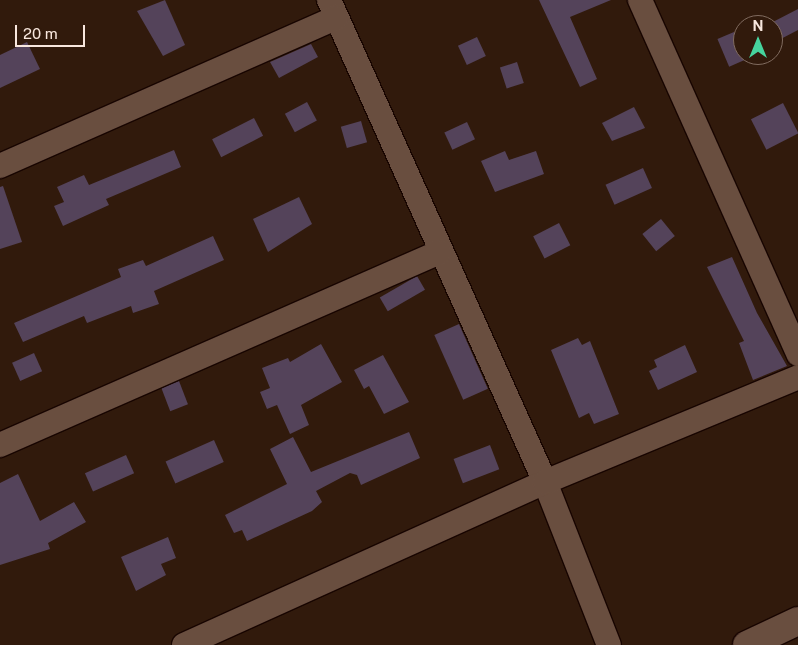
<!DOCTYPE html>
<style>
body{margin:0}
#map{position:relative;width:798px;height:645px;overflow:hidden;background:#311a0c;font-family:"Public Sans",sans-serif}
div>[style]{position:absolute}
.building>*{inset:0;background:#54435a;transform-origin:0 0}
.roads{filter:drop-shadow(1px 0 #180500) drop-shadow(-1px 0 #180500) drop-shadow(0 1px #180500) drop-shadow(0 -1px #180500)}
.street>*{height:24px;margin:-12px;padding:0 12px;transform-origin:12px;border-radius:12px;background:#694e3f}
.secondary>*{height:28px;margin:-14px;padding:0 14px;transform-origin:14px;border-radius:14px;background:#694e3f}
span{translate:-50% -50%;white-space:nowrap;text-align:center;line-height:1.15;-webkit-text-stroke:4px #311a0c;paint-order:stroke}
.north{position:absolute;left:733px;top:15px;width:50px;height:50px;box-sizing:border-box;background:#311a0c;border:1px solid #816c60;border-radius:50%;rotate:0deg;font-size:14px;font-weight:700;line-height:20px;text-align:center;color:#f8e7de}
.north::after{content:'';display:block;margin:auto;width:18px;height:22px;background:#46d49e;clip-path:polygon(50% 0,100% 100%,50% 72%,0 100%)}
.scale{position:absolute;left:15px;top:25px;width:70px;height:22px;box-sizing:border-box;border:2px solid #f8e7de;border-top:0;padding-left:6px;font-size:15px;line-height:18px;white-space:nowrap;color:#f8e7de;-webkit-text-stroke:4px #311a0c;paint-order:stroke}
</style>
<div id="map">
<div class="building">
<div style="clip-path:polygon(165px 0,185px 45px,163px 56px,137px 11px)"></div>
<div style="clip-path:polygon(539px 0,611px 0,570px 17px,597px 79px,580px 87px)"></div>
<div style="clip-path:polygon(798px 9px,798px 30px,775px 42px,773px 25px,767px 25px)"></div>
<div style="left:734px;top:32px;width:30px;height:18px;rotate:67deg"></div>
<div style="left:477px;top:37px;width:21px;height:21px;rotate:65deg"></div>
<div style="clip-path:polygon(27px 42px,40px 69px,0 88px,0 55px)"></div>
<div style="clip-path:polygon(311px 44px,318px 57px,279px 78px,270px 62px)"></div>
<div style="left:517px;top:62px;width:22px;height:18px;rotate:72deg"></div>
<div style="left:307px;top:102px;width:21px;height:25px;rotate:62deg"></div>
<div style="left:783px;top:103px;width:34px;height:36px;rotate:63deg"></div>
<div style="clip-path:polygon(634px 107px,645px 128px,612px 141px,602px 123px)"></div>
<div style="left:254px;top:118px;width:20px;height:47px;rotate:63deg"></div>
<div style="left:361px;top:121px;width:22px;height:21px;rotate:74deg"></div>
<div style="left:467px;top:122px;width:19px;height:25px;rotate:65deg"></div>
<div style="clip-path:polygon(174px 150px,181px 167px,106px 199px,109px 205px,63px 226px,54px 206px,64px 202px,57px 187px,84px 175px,89px 185px)"></div>
<div style="clip-path:polygon(505px 151px,509px 160px,536px 151px,544px 174px,495px 192px,481px 161px)"></div>
<div style="left:643px;top:168px;width:22px;height:41px;rotate:66deg"></div>
<div style="clip-path:polygon(3px 186px,22px 242px,0 249px,0 187px)"></div>
<div style="clip-path:polygon(299px 197px,312px 224px,268px 252px,253px 219px)"></div>
<div style="left:661px;top:219px;width:22px;height:24px;rotate:51deg"></div>
<div style="left:559px;top:223px;width:25px;height:29px;rotate:63deg"></div>
<div style="clip-path:polygon(213px 236px,224px 260px,154px 291px,159px 304px,133px 313px,131px 306px,87px 323px,84px 316px,23px 342px,14px 323px,121px 277px,118px 269px,143px 260px,146px 266px)"></div>
<div style="clip-path:polygon(732px 257px,757px 313px,787px 366px,753px 380px,739px 343px,744px 341px,707px 267px)"></div>
<div style="left:417px;top:276px;width:16px;height:43px;rotate:60deg"></div>
<div style="left:459px;top:324px;width:71px;height:27px;rotate:66deg"></div>
<div style="clip-path:polygon(578px 338px,582px 345px,590px 341px,619px 414px,594px 424px,589px 413px,579px 418px,551px 350px)"></div>
<div style="clip-path:polygon(321px 344px,342px 382px,301px 405px,309px 425px,290px 434px,277px 405px,267px 409px,260px 392px,270px 388px,262px 368px,288px 358px,290px 362px)"></div>
<div style="clip-path:polygon(685px 345px,697px 372px,658px 390px,649px 371px,657px 367px,654px 360px)"></div>
<div style="left:34px;top:353px;width:20px;height:24px;rotate:66deg"></div>
<div style="clip-path:polygon(383px 355px,409px 402px,384px 414px,369px 386px,364px 389px,354px 370px)"></div>
<div style="left:179px;top:381px;width:25px;height:19px;rotate:69deg"></div>
<div style="clip-path:polygon(409px 432px,420px 458px,361px 485px,357px 475px,350px 473px,316px 491px,322px 502px,312px 511px,247px 541px,242px 530px,234px 533px,225px 515px,287px 484px,270px 449px,293px 437px,311px 472px)"></div>
<div style="left:214px;top:440px;width:24px;height:53px;rotate:66deg"></div>
<div style="left:490px;top:445px;width:26px;height:39px;rotate:69deg"></div>
<div style="left:126px;top:455px;width:20px;height:45px;rotate:66deg"></div>
<div style="clip-path:polygon(18px 474px,40px 521px,74px 502px,86px 522px,48px 543px,50px 549px,0 565px,0 483px)"></div>
<div style="clip-path:polygon(168px 537px,176px 558px,161px 564px,166px 575px,136px 591px,121px 557px)"></div>
</div>
<div class="roads">
<div class="street">
<div style="left:329px;top:0;width:528px;rotate:65.86deg"></div>
<div style="left:545px;top:482px;width:175px;rotate:68.6deg"></div>
<div style="left:640px;top:0;width:388px;rotate:65.9deg"></div>
<div style="left:0;top:166px;width:367px;rotate:-23.8deg"></div>
<div style="left:0;top:445px;width:480px;rotate:-23.7deg"></div>
<div style="left:184px;top:645px;width:396px;rotate:-24.3deg"></div>
<div style="left:545px;top:482px;width:274px;rotate:-22.5deg"></div>
</div>
<div class="secondary">
<div style="left:747px;top:645px;width:56px;rotate:-25.2deg"></div>
</div>
</div>
<div class="north">N</div>
<div class="scale">20 m</div>
</div>
